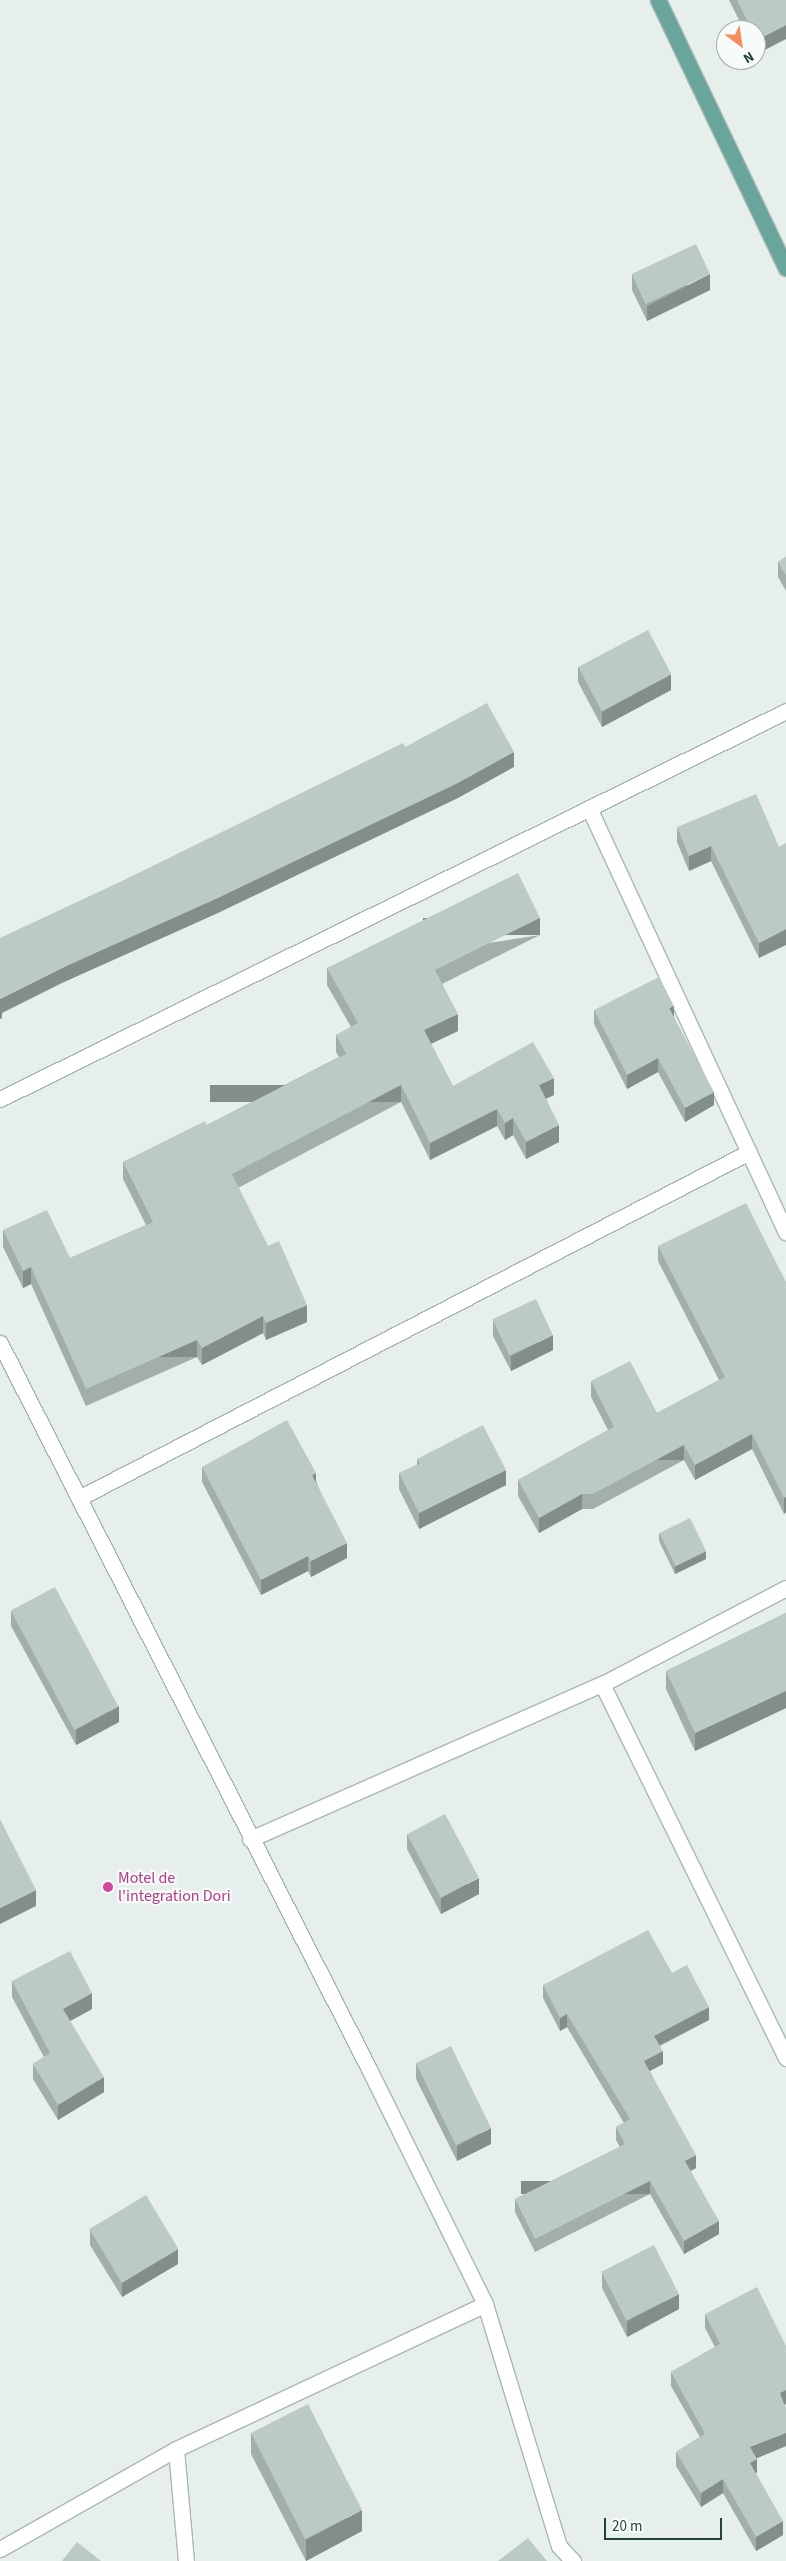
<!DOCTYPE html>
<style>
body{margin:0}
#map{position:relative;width:786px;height:2561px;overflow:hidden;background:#e6efeb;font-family:"Source Sans 3",sans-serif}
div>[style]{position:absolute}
.roads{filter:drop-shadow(1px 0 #a8b8b3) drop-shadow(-1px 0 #a8b8b3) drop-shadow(0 1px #a8b8b3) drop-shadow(0 -1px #a8b8b3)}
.minor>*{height:15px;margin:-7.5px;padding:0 7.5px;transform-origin:7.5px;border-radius:7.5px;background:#fff}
.major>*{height:15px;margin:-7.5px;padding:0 7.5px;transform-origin:7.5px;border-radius:7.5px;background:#69a59a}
.wall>*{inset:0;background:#a1aea9}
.shaded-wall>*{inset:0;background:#838d8a;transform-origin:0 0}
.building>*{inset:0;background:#bbcac5;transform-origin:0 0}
.dots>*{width:14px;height:14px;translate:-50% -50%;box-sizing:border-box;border:2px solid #f7fbf9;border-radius:50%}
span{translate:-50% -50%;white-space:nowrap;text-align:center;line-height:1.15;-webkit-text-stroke:4.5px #f7fbf9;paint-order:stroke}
.hotel-label{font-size:16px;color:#b23c85}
.left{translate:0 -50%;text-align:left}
.north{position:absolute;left:716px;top:20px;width:50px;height:50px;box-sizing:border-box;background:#f7fbf9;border:1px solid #a3b1ad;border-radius:50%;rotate:149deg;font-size:14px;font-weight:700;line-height:20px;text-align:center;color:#24423c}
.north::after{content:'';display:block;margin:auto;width:18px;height:22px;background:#f58e5d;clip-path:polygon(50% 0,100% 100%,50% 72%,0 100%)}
.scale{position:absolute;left:604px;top:2518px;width:118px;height:22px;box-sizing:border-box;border:2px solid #24423c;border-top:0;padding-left:6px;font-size:15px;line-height:18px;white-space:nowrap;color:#24423c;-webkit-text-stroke:4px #f7fbf9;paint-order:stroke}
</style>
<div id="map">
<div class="roads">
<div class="minor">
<div style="left:589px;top:808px;width:468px;rotate:65.1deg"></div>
<div style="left:0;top:1099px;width:877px;rotate:-26.27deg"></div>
<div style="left:0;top:1343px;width:817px;rotate:63.06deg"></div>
<div style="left:370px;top:2071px;width:260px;rotate:63.7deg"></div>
<div style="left:485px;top:2304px;width:253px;rotate:73deg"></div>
<div style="left:559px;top:2546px;width:21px;rotate:47deg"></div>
<div style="left:79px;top:1498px;width:754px;rotate:-27.31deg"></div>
<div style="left:786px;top:1588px;width:208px;rotate:152.4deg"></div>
<div style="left:602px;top:1684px;width:417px;rotate:63.8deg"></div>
<div style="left:250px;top:1839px;width:385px;rotate:-23.8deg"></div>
<div style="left:176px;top:2449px;width:112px;rotate:84.9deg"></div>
<div style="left:0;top:2549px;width:202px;rotate:-29.6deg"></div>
<div style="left:176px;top:2449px;width:341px;rotate:-25.1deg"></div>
</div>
<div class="major">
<div style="left:658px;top:0;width:297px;rotate:64.5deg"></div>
</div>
</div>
<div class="wall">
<div style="clip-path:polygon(729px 0,786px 0,757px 54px,756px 30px,744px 30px)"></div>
<div style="clip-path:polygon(632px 274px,710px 290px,647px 321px,632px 290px)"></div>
<div style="clip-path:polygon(786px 557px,786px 591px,778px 577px,778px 562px)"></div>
<div style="clip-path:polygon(578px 667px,671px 690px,602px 727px,578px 682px)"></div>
<div style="clip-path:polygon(677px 827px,779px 847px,759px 958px,711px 861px,689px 871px,677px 842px)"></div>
<div style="clip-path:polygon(540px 935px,442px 984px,458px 1031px,431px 1044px,453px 1086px,554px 1095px,545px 1099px,559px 1142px,526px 1159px,513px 1135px,505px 1140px,497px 1126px,430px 1160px,401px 1102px,238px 1188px,307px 1322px,266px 1340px,263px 1333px,202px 1365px,197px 1357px,86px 1406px,31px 1284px,23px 1288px,3px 1247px,3px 1230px,70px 1258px,146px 1225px,123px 1179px,123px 1162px,207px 1125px,339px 1057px,336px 1052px,336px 1035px,351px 1027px,327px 985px,327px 968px)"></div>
<div style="clip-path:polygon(594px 1010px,674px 1017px,714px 1105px,685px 1122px,658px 1072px,627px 1089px,594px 1024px)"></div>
<div style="clip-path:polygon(658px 1246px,786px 1282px,786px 1512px,784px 1514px,752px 1449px,695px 1480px,684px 1460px,593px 1509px,582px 1509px,539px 1533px,518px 1496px,518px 1480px,608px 1430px,591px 1397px,591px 1381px,657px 1413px,719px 1380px,658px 1261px)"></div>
<div style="clip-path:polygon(493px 1320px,553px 1350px,511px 1371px,493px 1336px)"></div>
<div style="clip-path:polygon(417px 1459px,506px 1485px,419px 1529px,399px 1489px,399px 1473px,417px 1465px)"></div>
<div style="clip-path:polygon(202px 1467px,316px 1481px,347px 1558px,311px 1577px,308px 1571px,261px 1595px,202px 1482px)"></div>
<div style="clip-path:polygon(659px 1533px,706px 1559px,675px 1574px,659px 1541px)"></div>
<div style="clip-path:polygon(11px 1611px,119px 1722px,76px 1745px,11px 1626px)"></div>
<div style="clip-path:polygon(786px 1613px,786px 1708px,695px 1751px,666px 1689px,666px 1671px)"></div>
<div style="clip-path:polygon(407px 1834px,479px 1894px,441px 1914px,407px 1849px)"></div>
<div style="clip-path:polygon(672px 1973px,709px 2020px,660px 2046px,663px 2064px,650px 2071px,696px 2168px,690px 2171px,719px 2234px,684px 2254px,650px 2194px,535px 2252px,515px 2212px,515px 2199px,620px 2147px,616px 2140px,616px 2127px,624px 2123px,567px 2027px,560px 2031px,543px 1998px,543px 1985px)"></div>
<div style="clip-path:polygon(12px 1981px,92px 2009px,70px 2021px,104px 2092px,58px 2120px,33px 2079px,33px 2064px,44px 2057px,12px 1997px)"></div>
<div style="clip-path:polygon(416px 2063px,491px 2144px,457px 2161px,416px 2079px)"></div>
<div style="clip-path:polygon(90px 2229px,178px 2264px,122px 2297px,90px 2245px)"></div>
<div style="clip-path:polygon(602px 2273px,679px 2309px,627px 2337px,602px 2288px)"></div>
<div style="clip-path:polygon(705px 2314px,786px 2346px,786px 2404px,784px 2404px,786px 2409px,786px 2446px,757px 2458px,757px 2472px,756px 2473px,783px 2535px,756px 2551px,723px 2493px,701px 2507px,676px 2466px,676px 2452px,700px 2437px,671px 2386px,671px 2372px,715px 2347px,705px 2328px)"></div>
<div style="clip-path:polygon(251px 2433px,362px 2531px,306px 2561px,251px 2454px)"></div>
</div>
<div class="shaded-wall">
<div style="clip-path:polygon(786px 25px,786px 39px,757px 54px,757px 40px)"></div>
<div style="clip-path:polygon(710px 274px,710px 290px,647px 321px,647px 306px)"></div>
<div style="clip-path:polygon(671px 674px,671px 690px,602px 727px,602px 712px)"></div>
<div style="clip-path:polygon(514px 752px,514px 767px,458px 798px,218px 913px,62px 983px,2px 1013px,2px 1018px,0 1019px,0 999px,62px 968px)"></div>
<div style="clip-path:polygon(711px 846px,711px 861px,689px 871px,689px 856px)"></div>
<div style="left:540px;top:918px;width:17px;height:117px;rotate:90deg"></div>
<div style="clip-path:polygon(786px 929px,786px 945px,759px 958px,759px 943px)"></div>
<div style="clip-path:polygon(674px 1006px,674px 1019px,669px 1008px)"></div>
<div style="clip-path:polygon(458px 1014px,458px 1031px,424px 1047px,424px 1030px)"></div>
<div style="clip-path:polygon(658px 1058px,658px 1072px,627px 1089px,627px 1075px)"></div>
<div style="clip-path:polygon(554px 1078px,554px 1095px,539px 1102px,539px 1085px)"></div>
<div style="left:401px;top:1085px;width:17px;height:191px;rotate:90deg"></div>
<div style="clip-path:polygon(714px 1092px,714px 1105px,685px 1122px,685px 1108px)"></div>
<div style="clip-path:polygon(497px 1109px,497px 1126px,430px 1160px,430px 1143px)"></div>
<div style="clip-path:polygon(513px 1118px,513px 1135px,505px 1140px,505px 1123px)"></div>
<div style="clip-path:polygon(559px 1125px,559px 1142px,526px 1159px,526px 1142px)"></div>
<div style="clip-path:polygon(31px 1267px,31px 1284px,23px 1288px,23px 1271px)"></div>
<div style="clip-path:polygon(307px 1305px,307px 1322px,266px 1340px,266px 1323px)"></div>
<div style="clip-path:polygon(263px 1316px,263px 1333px,202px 1365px,202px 1348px)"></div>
<div style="clip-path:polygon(553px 1335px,553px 1350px,511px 1371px,511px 1356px)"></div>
<div style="left:197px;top:1340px;width:17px;height:121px;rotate:90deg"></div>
<div style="clip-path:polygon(752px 1434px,752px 1449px,695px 1480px,695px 1465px)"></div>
<div style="left:684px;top:1445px;width:15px;height:103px;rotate:90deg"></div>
<div style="clip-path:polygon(506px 1470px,506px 1485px,419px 1529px,419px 1513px)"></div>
<div style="clip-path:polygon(316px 1473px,316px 1489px,312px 1475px)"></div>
<div style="clip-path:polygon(582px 1494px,582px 1509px,539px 1533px,539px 1518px)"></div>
<div style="clip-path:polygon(786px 1497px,786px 1512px,784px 1514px,784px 1498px)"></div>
<div style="clip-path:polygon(347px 1543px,347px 1558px,311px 1577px,311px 1561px)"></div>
<div style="clip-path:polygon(706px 1551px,706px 1559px,675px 1574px,675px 1566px)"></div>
<div style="clip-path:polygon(308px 1556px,308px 1571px,261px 1595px,261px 1580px)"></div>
<div style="clip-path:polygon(786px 1691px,786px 1708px,695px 1751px,695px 1733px)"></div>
<div style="clip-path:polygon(119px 1706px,119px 1722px,76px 1745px,76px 1730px)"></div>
<div style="clip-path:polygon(479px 1878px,479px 1894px,441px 1914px,441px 1898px)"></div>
<div style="clip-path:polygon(36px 1890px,36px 1906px,0 1924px,0 1908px)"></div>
<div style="clip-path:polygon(92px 1993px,92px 2009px,63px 2025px,63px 2009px)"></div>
<div style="clip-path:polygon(709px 2007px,709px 2020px,654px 2048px,654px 2036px)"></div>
<div style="clip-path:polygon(567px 2014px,567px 2027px,560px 2031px,560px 2018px)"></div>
<div style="clip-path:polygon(663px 2051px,663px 2064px,644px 2074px,644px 2061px)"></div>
<div style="clip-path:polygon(104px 2077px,104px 2092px,58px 2120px,58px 2105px)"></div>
<div style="clip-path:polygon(491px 2128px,491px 2144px,457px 2161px,457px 2146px)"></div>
<div style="clip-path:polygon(696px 2155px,696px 2168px,685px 2174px,685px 2161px)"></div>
<div style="left:650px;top:2181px;width:13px;height:129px;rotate:90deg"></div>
<div style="clip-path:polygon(719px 2221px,719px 2234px,684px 2254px,684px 2241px)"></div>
<div style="clip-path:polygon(178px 2249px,178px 2264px,122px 2297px,122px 2282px)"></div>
<div style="clip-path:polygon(679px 2294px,679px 2309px,627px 2337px,627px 2321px)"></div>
<div style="clip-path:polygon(786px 2390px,786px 2404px,780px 2407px,780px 2393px)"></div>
<div style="clip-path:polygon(786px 2433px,786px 2446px,750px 2461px,750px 2447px)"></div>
<div style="clip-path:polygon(757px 2459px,757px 2472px,750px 2477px,750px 2463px)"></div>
<div style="clip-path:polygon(723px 2479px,723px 2493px,701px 2507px,701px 2493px)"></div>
<div style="clip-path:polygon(362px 2510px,362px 2531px,306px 2561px,306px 2540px)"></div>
<div style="clip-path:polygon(783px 2521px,783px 2535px,756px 2551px,756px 2537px)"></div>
</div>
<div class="building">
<div style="clip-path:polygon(737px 0,786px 0,786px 25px,757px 40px,756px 30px,752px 30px)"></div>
<div style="left:696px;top:244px;width:33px;height:71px;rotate:65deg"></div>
<div style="clip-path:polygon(786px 557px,786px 576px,778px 562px)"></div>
<div style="left:648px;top:630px;width:50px;height:79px;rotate:62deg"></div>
<div style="clip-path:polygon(487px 703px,514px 752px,458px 783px,218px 898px,62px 968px,0 999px,0 938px,124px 880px,403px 743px,405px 747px)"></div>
<div style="clip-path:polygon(756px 794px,779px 847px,786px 843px,786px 929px,759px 943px,711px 846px,689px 856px,677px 827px)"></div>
<div style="clip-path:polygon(518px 873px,540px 918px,435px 970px,458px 1014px,424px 1030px,453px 1086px,533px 1042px,554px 1078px,539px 1085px,559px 1125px,526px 1142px,513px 1118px,505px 1123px,497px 1109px,430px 1143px,401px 1085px,232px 1174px,268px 1246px,279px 1241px,307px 1305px,266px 1323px,263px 1316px,202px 1348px,197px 1340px,86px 1389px,31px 1267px,23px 1271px,3px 1230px,47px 1210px,70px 1258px,153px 1222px,123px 1162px,205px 1121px,207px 1125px,346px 1054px,336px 1035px,358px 1023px,327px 968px)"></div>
<div style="clip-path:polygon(659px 977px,674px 1006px,669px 1008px,714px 1092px,685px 1108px,658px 1058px,627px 1075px,594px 1010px)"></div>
<div style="clip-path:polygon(746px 1203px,786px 1282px,786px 1497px,784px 1498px,752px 1434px,695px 1465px,684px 1445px,593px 1494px,582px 1494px,539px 1518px,518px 1480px,614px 1427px,591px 1381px,630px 1361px,657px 1413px,725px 1377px,658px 1246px)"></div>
<div style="left:536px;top:1299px;width:40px;height:48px;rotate:65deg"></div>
<div style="clip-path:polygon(287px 1420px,316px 1473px,312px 1475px,347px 1543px,311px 1561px,308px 1556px,261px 1580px,202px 1467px)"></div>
<div style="clip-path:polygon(483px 1425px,506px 1470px,419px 1513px,399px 1473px,420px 1464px,417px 1459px)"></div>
<div style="left:690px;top:1518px;width:37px;height:34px;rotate:64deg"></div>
<div style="left:55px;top:1587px;width:135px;height:50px;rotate:62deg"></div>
<div style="clip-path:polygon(786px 1613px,786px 1691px,695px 1733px,666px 1671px)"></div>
<div style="left:445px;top:1814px;width:72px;height:43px;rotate:62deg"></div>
<div style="clip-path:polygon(0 1819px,36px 1890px,0 1908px)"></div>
<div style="clip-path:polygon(648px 1930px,672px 1973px,687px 1965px,709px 2007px,654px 2036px,663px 2051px,644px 2061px,696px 2155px,685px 2161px,719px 2221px,684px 2241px,650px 2181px,535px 2239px,515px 2199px,625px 2144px,616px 2127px,630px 2119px,567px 2014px,560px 2018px,543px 1985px)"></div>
<div style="clip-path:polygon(70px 1951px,92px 1993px,63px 2009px,104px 2077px,58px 2105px,33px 2064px,50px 2053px,12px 1981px)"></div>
<div style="left:451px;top:2046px;width:91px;height:39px;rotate:64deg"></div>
<div style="left:146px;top:2195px;width:63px;height:66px;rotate:59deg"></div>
<div style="left:654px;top:2245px;width:55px;height:59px;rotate:63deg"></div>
<div style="clip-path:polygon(757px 2287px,786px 2346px,786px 2390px,780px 2393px,786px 2409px,786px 2433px,750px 2447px,757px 2459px,750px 2463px,783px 2521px,756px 2537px,723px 2479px,701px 2493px,676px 2452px,705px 2434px,671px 2372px,720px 2344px,705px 2314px)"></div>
<div style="left:308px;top:2404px;width:119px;height:64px;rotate:63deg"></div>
<div style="clip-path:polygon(528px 2538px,547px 2561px,498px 2561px)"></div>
<div style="clip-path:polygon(77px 2542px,101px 2561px,62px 2561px)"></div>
</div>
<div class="dots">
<div style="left:108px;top:1887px;background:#d1479c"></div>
</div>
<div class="hotel-label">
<span class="left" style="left:118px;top:1887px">Motel de<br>l'integration Dori</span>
</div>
<div class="north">N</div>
<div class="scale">20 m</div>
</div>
